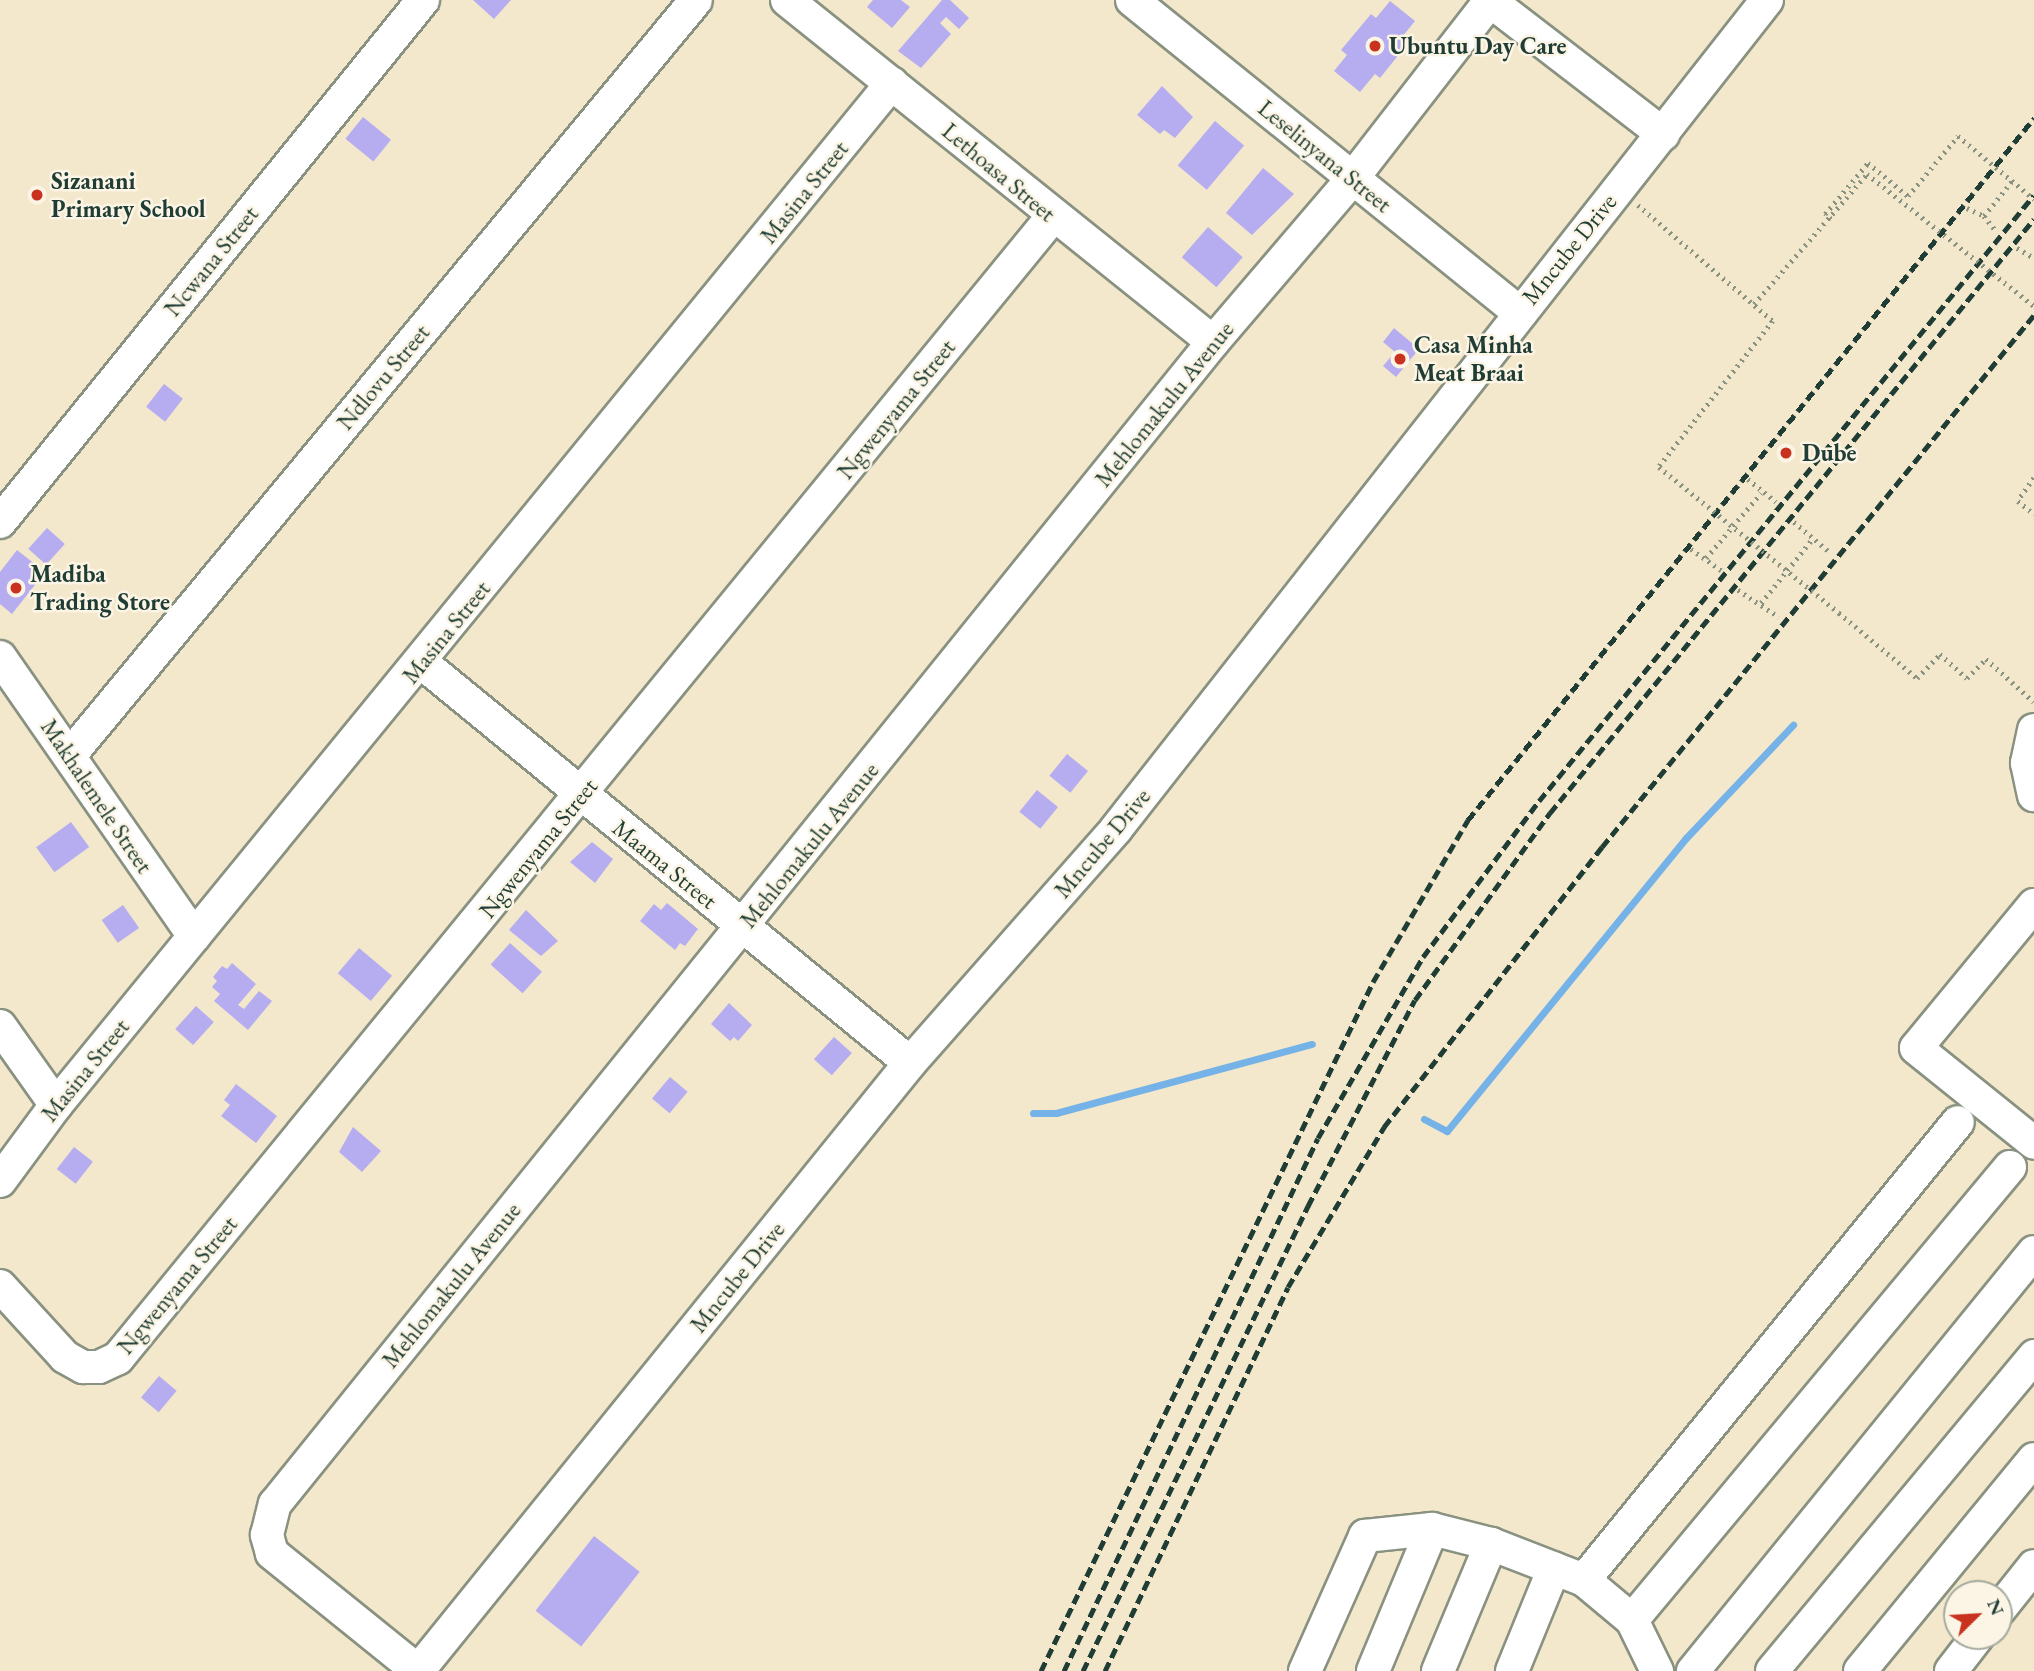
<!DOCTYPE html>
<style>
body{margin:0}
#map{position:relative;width:2034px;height:1671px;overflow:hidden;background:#f3e8cc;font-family:"EB Garamond",serif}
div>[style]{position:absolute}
.stream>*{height:7px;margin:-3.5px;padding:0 3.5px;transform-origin:3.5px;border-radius:3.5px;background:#74b2e7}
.building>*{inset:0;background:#b6adf0;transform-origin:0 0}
.path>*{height:4.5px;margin-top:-2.25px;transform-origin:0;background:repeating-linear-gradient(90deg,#899280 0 2px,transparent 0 7px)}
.roads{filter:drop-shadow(2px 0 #899280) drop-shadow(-2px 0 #899280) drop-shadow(0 2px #899280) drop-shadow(0 -2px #899280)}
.minor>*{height:32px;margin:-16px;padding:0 16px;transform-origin:16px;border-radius:16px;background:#fff}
.rail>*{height:5px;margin-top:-2.5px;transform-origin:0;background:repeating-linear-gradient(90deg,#1f3d34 0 10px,transparent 0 15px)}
.path-bridge>*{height:4.5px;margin-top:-2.25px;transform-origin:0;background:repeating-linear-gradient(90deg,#899280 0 2px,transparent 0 7px)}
.dots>*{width:19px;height:19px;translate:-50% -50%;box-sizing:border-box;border:4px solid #fcf5e5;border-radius:50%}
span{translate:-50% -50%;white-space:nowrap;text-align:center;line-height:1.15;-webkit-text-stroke:5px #fcf5e5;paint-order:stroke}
.poi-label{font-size:24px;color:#1f3d34;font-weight:700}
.left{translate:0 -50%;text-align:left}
.street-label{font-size:24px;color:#1f3d34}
.north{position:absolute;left:1943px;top:1580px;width:70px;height:70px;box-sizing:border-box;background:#fcf5e5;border:2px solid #a4ab9e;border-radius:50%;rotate:66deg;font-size:19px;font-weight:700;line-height:28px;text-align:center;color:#1f3d34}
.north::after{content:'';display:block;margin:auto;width:24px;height:32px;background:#c8321e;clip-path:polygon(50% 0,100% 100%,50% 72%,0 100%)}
</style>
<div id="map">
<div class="stream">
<div style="left:1033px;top:1113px;width:23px"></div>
<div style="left:1056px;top:1113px;width:265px;rotate:-15.1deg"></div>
<div style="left:1424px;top:1119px;width:26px;rotate:28deg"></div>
<div style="left:1447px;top:1131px;width:378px;rotate:-50.8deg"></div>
<div style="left:1686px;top:838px;width:156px;rotate:-46.6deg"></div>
</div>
<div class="building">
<div style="clip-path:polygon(473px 0,511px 0,494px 19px)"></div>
<div style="clip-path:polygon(873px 0,901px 0,910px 7px,892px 28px,867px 7px)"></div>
<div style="clip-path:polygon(942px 0,950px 0,969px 18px,959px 29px,946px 17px,940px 23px,951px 34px,921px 68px,898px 51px)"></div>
<div style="clip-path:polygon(1390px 1px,1415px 21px,1402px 37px,1409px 42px,1380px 78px,1375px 74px,1360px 92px,1334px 71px,1347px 55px,1341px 50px,1371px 14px,1376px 18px)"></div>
<div style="clip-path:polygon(1162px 86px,1193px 117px,1175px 138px,1164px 130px,1160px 134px,1137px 115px)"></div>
<div style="left:363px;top:117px;width:36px;height:28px;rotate:39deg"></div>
<div style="left:1215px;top:121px;width:38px;height:58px;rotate:40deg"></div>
<div style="clip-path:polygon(1263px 168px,1294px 194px,1252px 235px,1226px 213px)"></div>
<div style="left:1208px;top:227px;width:46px;height:40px;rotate:41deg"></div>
<div style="clip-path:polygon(1394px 328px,1419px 349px,1396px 377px,1383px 366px,1395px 352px,1383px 342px)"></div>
<div style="left:164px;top:384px;width:24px;height:29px;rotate:38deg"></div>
<div style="left:47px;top:528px;width:24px;height:28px;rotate:42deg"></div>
<div style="clip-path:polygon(17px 550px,45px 572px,12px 614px,0 604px,0 572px)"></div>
<div style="left:1067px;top:754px;width:27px;height:28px;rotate:39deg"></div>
<div style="left:1037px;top:790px;width:27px;height:28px;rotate:39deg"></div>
<div style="left:71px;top:822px;width:31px;height:43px;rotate:54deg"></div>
<div style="clip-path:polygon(592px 842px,613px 859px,595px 883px,570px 862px)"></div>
<div style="clip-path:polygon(667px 903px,698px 929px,685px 946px,680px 943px,675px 950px,640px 921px,654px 904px,661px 910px)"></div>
<div style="left:123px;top:905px;width:28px;height:26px;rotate:55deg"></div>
<div style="clip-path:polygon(526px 910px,558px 941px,541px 956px,509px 930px)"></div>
<div style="left:510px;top:943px;width:43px;height:29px;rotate:42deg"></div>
<div style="left:359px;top:948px;width:43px;height:33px;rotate:40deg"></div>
<div style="clip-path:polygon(232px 963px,256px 984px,238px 1005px,244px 1009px,259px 991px,272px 1001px,248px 1030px,214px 1001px,220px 994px,212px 987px,217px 981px,213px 977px,222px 966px,227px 969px)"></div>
<div style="clip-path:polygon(729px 1003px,752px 1025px,738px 1041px,734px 1037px,730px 1041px,711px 1024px)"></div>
<div style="left:196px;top:1006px;width:24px;height:31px;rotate:42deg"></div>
<div style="left:834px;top:1037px;width:24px;height:30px;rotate:42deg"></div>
<div style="left:670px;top:1077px;width:23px;height:28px;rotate:40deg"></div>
<div style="clip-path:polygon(236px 1084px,277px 1116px,256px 1143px,221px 1116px,230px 1105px,224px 1100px)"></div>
<div style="clip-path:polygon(353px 1127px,381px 1151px,362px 1172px,339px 1152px)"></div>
<div style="left:74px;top:1147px;width:24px;height:28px;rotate:38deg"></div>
<div style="left:159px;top:1376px;width:23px;height:28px;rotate:40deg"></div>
<div style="left:594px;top:1536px;width:58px;height:95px;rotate:38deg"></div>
</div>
<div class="path">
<div style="left:1638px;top:205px;width:178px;rotate:40.7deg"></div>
<div style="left:1773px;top:321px;width:185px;rotate:128deg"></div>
<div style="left:1967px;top:208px;width:19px;rotate:25deg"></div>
<div style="left:1984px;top:216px;width:19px;rotate:51deg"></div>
<div style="left:1984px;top:216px;width:45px;rotate:-51.3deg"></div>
<div style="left:1831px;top:219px;width:8px;rotate:-140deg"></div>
<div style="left:1825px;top:214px;width:67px;rotate:-49.9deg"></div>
<div style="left:1868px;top:163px;width:52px;rotate:39.5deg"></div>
<div style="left:1908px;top:196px;width:78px;rotate:-50.2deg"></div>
<div style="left:2017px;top:248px;width:20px;rotate:30deg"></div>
<div style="left:1754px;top:304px;width:172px;rotate:-49deg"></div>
<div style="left:2034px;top:478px;width:28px;rotate:125deg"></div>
<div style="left:2018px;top:501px;width:21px;rotate:39deg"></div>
<div style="left:1748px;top:479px;width:36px;rotate:39deg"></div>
<div style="left:1794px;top:522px;width:48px;rotate:40deg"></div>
<div style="left:1691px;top:549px;width:37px;rotate:35deg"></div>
<div style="left:1706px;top:558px;width:85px;rotate:-49.8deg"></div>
<div style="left:1738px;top:590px;width:49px;rotate:33.4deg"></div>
<div style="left:1761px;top:603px;width:83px;rotate:-51.3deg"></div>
<div style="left:1839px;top:613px;width:102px;rotate:39.8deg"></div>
<div style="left:1917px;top:678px;width:33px;rotate:-46deg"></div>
<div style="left:1940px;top:654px;width:36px;rotate:42deg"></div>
<div style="left:1967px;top:678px;width:27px;rotate:-45deg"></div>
<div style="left:1986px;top:659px;width:64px;rotate:41.9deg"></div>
</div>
<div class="roads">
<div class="minor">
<div style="left:787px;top:0;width:546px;rotate:38.76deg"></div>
<div style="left:1132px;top:0;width:496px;rotate:38.9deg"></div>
<div style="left:1489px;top:0;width:220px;rotate:37.6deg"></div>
<div style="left:0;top:522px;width:672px;rotate:-50.98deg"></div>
<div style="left:0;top:657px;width:340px;rotate:55.2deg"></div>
<div style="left:421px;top:662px;width:632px;rotate:39.35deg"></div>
<div style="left:2034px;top:730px;width:34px;rotate:102deg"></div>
<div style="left:2027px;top:763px;width:33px;rotate:78deg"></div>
<div style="left:71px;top:754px;width:979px;rotate:-50.34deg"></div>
<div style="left:2034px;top:905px;width:185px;rotate:129.5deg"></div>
<div style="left:1916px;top:1048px;width:151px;rotate:38.8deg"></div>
<div style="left:0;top:1026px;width:97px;rotate:54.7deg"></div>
<div style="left:0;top:1181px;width:94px;rotate:-53.6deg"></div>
<div style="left:56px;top:1105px;width:1320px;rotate:-50.72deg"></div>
<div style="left:0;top:1286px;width:96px;rotate:47.5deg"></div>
<div style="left:65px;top:1357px;width:21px;rotate:29deg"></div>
<div style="left:83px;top:1367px;width:16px"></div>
<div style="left:99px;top:1367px;width:21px;rotate:-25deg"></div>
<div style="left:118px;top:1358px;width:1476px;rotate:-50.69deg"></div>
<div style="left:1584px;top:1580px;width:591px;rotate:-50.77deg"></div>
<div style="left:1999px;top:1610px;width:56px;rotate:-51.5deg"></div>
<div style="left:1632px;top:1620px;width:590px;rotate:-50.16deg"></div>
<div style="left:418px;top:1671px;width:188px;rotate:-141.1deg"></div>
<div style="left:272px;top:1553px;width:19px;rotate:-106deg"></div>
<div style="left:267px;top:1535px;width:32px;rotate:-76deg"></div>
<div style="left:275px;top:1504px;width:1493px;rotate:-51.09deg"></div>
<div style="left:1213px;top:342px;width:214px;rotate:-49.5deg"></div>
<div style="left:1352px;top:179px;width:227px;rotate:-52.2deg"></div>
<div style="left:418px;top:1671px;width:782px;rotate:-51.02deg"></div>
<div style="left:910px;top:1063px;width:312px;rotate:-48.6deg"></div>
<div style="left:1116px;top:829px;width:1054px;rotate:-51.86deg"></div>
<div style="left:1305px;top:1671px;width:148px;rotate:-66deg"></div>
<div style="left:1365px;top:1536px;width:67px;rotate:-6deg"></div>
<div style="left:1432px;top:1529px;width:61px;rotate:14.3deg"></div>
<div style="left:1491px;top:1544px;width:100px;rotate:21.2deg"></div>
<div style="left:1584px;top:1580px;width:62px;rotate:39.8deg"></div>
<div style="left:1632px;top:1620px;width:57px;rotate:63.9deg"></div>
<div style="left:1373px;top:1671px;width:154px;rotate:-67.4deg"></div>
<div style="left:1438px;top:1671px;width:138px;rotate:-67.3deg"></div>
<div style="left:1512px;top:1671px;width:111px;rotate:-67.8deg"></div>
<div style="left:1693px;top:1671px;width:540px;rotate:-50.86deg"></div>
<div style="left:1772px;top:1671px;width:410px;rotate:-50.2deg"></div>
<div style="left:1860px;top:1671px;width:274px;rotate:-50.6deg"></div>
<div style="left:1951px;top:1671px;width:44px;rotate:-52.4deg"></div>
</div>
</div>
<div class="rail">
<div style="left:1041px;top:1671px;width:765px;rotate:-64.27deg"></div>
<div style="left:1373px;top:982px;width:188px;rotate:-59.6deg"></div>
<div style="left:1468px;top:820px;width:902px;rotate:-51.12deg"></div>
<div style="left:1064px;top:1671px;width:590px;rotate:-64.52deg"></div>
<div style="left:1318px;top:1138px;width:209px;rotate:-59.9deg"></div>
<div style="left:1423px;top:957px;width:194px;rotate:-53.4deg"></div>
<div style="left:1539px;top:801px;width:782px;rotate:-50.76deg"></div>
<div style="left:1083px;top:1671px;width:517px;rotate:-64.18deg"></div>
<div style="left:1308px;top:1206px;width:232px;rotate:-62.6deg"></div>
<div style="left:1415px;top:1000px;width:231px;rotate:-54.2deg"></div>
<div style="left:1550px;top:813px;width:766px;rotate:-50.83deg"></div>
<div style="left:1105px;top:1671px;width:425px;rotate:-64.5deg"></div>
<div style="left:1288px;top:1287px;width:187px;rotate:-59deg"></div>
<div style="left:1384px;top:1127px;width:355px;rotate:-52.1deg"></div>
<div style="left:1602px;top:847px;width:685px;rotate:-50.92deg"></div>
</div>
<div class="path-bridge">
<div style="left:1958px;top:136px;width:99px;rotate:39.7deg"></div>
<div style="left:1867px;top:174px;width:213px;rotate:38.3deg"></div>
<div style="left:1659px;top:467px;width:232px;rotate:39deg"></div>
</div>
<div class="dots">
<div style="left:1375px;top:46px;background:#c8321e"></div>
<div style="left:37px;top:195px;background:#c8321e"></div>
<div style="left:1400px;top:359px;background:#c8321e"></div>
<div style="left:1786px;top:453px;background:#c8321e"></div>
<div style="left:16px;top:588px;background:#c8321e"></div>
</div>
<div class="poi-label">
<span class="left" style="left:1389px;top:46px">Ubuntu Day Care</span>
<span class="left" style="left:51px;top:195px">Sizanani<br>Primary School</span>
<span class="left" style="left:1414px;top:359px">Casa Minha<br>Meat Braai</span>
<span class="left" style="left:1802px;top:453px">Dube</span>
<span class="left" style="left:30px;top:588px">Madiba<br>Trading Store</span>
</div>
<div class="street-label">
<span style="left:1325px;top:156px;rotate:39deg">Leselinyana Street</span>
<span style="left:999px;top:172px;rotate:40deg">Lethoasa Street</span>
<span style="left:804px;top:192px;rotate:-51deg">Masina Street</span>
<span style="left:1569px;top:249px;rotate:-51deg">Mncube Drive</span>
<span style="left:211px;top:261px;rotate:-51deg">Ncwana Street</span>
<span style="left:383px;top:377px;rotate:-50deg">Ndlovu Street</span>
<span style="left:1164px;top:404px;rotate:-51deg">Mehlomakulu Avenue</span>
<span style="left:896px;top:409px;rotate:-51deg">Ngwenyama Street</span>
<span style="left:446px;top:632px;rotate:-51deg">Masina Street</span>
<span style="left:97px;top:796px;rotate:56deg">Makhalemele Street</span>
<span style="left:1102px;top:843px;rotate:-50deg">Mncube Drive</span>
<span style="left:809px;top:845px;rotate:-51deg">Mehlomakulu Avenue</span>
<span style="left:538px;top:848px;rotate:-51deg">Ngwenyama Street</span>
<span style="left:665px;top:864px;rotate:39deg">Maama Street</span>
<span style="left:85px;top:1070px;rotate:-51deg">Masina Street</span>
<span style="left:737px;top:1277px;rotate:-51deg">Mncube Drive</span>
<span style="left:177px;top:1285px;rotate:-50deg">Ngwenyama Street</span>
<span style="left:451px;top:1285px;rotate:-51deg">Mehlomakulu Avenue</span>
</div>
<div class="north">N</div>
</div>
